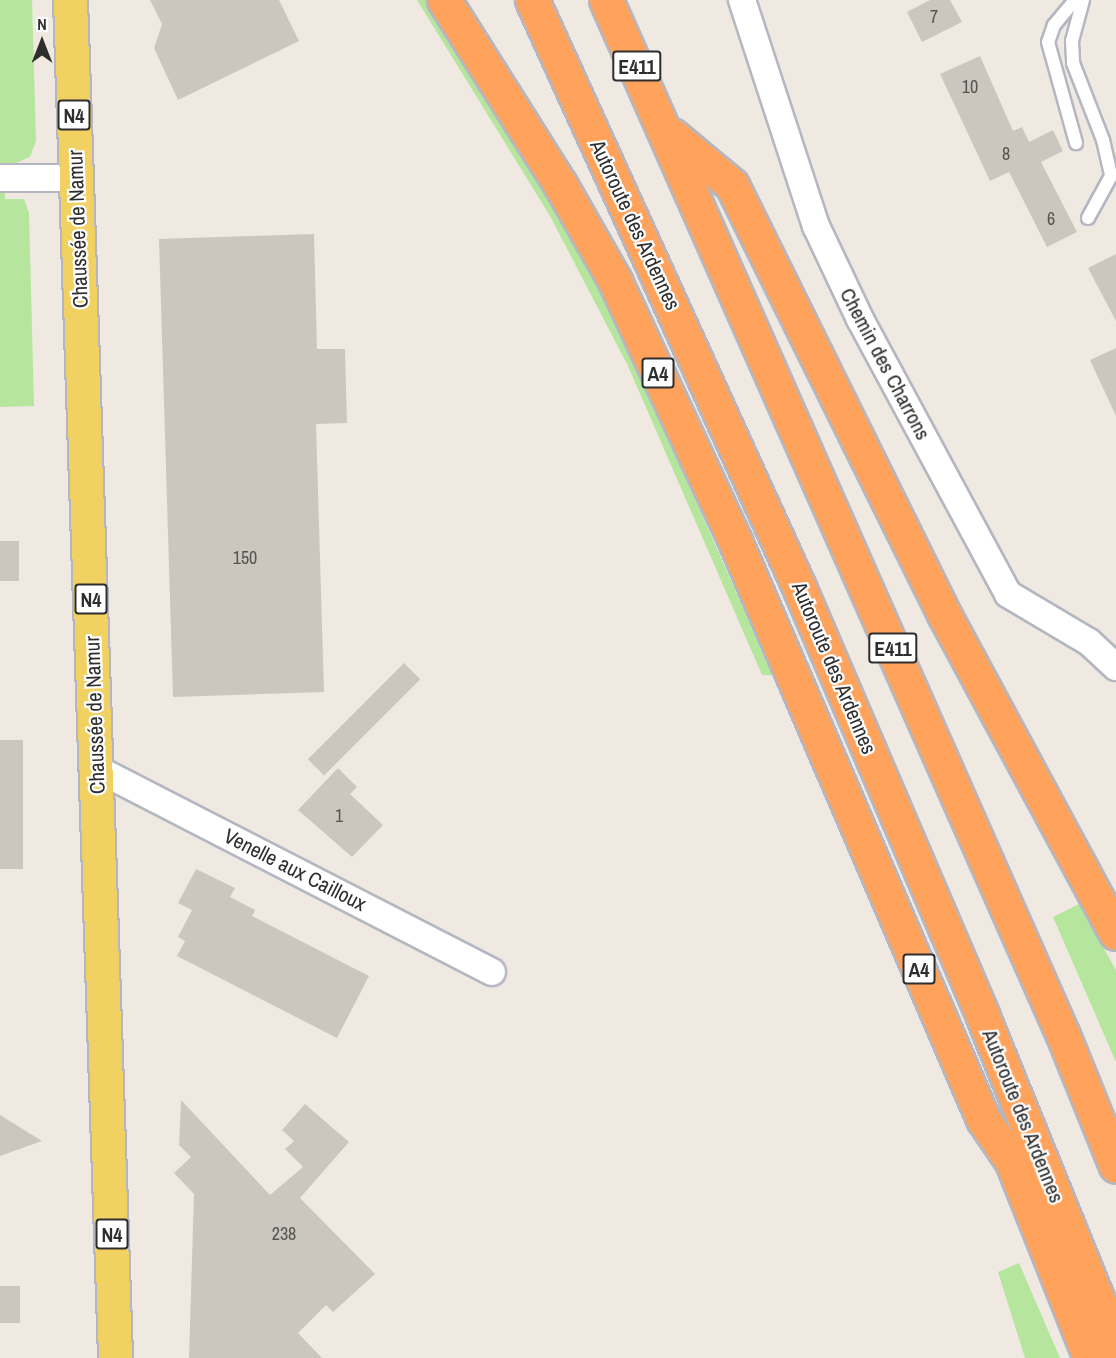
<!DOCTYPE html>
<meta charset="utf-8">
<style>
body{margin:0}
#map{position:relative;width:1116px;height:1358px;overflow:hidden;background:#efe9e1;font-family:"Archivo Narrow",sans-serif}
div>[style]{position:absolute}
.green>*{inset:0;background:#b6e59e}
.building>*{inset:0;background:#cbc7bf;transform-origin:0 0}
.roads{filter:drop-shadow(2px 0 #b4b7c1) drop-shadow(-2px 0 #b4b7c1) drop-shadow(0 2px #b4b7c1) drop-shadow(0 -2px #b4b7c1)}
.lane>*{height:12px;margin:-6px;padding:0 6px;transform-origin:6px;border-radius:6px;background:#fff}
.street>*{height:26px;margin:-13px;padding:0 13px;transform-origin:13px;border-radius:13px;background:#fff}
.primary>*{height:33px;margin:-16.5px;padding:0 16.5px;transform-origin:16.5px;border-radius:16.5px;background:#f2d163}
.highway>*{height:33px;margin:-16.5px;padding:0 16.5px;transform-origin:16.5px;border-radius:16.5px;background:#ffa35c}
span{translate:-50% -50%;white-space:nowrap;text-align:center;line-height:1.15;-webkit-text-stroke:4.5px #fff;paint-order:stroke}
.number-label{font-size:18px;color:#555452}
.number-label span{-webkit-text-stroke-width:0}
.shield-label span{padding:2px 4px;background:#fff;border:2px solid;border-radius:4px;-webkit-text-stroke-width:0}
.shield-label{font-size:20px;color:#2e2e2e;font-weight:700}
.street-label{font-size:21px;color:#2e2e2e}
.north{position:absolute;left:12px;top:12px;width:60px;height:60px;-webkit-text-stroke:4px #fff;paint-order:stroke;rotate:0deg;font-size:16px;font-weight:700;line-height:24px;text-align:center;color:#2e2e2e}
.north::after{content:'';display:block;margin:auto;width:21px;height:27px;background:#2e2e2e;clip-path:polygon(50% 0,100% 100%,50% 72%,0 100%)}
</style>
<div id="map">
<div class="green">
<div style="clip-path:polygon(0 0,32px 0,36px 141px,30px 157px,4px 168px,5px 199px,24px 199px,29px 213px,34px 406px,0 407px)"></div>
<div style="clip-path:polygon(417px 0,432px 0,562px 209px,635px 364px,773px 675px,762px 675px,628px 366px,550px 216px)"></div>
<div style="clip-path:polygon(1079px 904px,1116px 970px,1116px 1062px,1053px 917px)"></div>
<div style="clip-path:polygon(1019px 1263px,1060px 1358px,1025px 1358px,998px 1272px)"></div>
</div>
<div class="building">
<div style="clip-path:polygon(150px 0,279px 0,299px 41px,178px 100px,154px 48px,162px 24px)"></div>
<div style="clip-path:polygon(930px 0,950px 0,962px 22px,922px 42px,907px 12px)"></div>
<div style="clip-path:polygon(980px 56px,1013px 131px,1022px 127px,1029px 142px,1053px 130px,1063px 151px,1041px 162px,1077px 232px,1047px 247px,1009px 172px,990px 181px,940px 74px)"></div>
<div style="clip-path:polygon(314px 234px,317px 349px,345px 349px,347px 423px,316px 424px,324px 692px,173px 697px,159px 239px)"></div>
<div style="clip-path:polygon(1116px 254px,1116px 321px,1088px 268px)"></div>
<div style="clip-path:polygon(1116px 348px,1116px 416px,1090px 360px)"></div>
<div style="left:0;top:541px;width:19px;height:40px"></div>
<div style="left:404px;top:663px;width:23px;height:136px;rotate:45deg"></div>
<div style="left:23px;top:740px;width:129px;height:23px;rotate:90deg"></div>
<div style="clip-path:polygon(338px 768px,357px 787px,350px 794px,383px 825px,352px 857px,298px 810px)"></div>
<div style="clip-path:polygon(196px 869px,235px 888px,230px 897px,255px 910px,252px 916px,369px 976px,337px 1038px,177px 956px,185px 941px,178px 937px,192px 910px,178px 903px)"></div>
<div style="clip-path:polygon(181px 1100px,270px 1195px,303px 1167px,285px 1149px,294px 1141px,282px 1130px,305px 1104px,349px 1142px,300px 1198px,375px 1274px,333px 1312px,326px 1305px,298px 1333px,322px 1358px,189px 1358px,194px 1194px,174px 1173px,191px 1157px,179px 1145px)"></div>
<div style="clip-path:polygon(0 1115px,42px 1141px,0 1156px)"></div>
<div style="left:0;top:1286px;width:20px;height:37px"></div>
</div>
<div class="roads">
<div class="lane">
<div style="left:1075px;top:0;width:33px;rotate:130deg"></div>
<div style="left:1054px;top:25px;width:18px;rotate:109deg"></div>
<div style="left:1048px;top:42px;width:105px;rotate:74.5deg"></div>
<div style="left:1083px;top:0;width:42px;rotate:105deg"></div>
<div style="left:1072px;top:41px;width:22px;rotate:87deg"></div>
<div style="left:1073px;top:63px;width:83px;rotate:68.7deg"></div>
<div style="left:1103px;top:140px;width:37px;rotate:77deg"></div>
<div style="left:1111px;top:176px;width:48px;rotate:118.7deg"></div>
</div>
<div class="street">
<div style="left:742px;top:0;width:238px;rotate:71.9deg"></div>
<div style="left:816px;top:226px;width:103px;rotate:64.7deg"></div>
<div style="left:860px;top:319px;width:312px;rotate:61.7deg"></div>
<div style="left:1008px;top:594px;width:94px;rotate:30.7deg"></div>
<div style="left:1089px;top:642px;width:37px;rotate:43deg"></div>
<div style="left:0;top:178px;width:76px"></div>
<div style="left:97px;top:769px;width:444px;rotate:27.2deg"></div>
</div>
<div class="primary">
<div style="left:70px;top:0;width:1359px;rotate:88.1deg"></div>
</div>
<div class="highway">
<div style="left:444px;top:0;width:218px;rotate:57.8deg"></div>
<div style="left:560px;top:184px;width:112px;rotate:60.4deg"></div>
<div style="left:615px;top:281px;width:286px;rotate:65.2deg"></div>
<div style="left:735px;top:541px;width:629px;rotate:66.78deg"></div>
<div style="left:983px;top:1119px;width:57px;rotate:55.8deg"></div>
<div style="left:532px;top:0;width:645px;rotate:65.54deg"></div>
<div style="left:799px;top:587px;width:468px;rotate:66.8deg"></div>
<div style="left:983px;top:1017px;width:354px;rotate:67.9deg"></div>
<div style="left:606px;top:0;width:1131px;rotate:66.18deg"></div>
<div style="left:1063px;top:1035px;width:141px;rotate:68deg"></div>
<div style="left:672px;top:135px;width:78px;rotate:39.8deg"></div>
<div style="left:732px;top:185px;width:481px;rotate:63.7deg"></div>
<div style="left:945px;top:616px;width:360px;rotate:61.7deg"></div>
<div style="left:1006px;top:1147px;width:227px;rotate:68.3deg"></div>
</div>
</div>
<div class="number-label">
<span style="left:934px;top:17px">7</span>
<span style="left:970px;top:87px">10</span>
<span style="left:1006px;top:154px">8</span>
<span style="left:1051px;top:219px">6</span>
<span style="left:245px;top:558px">150</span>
<span style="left:339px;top:816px">1</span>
<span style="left:284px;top:1234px">238</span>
</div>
<div class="shield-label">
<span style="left:637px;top:66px">E411</span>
<span style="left:74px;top:115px">N4</span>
<span style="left:658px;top:373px">A4</span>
<span style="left:91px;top:599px">N4</span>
<span style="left:893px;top:648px">E411</span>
<span style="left:919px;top:969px">A4</span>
<span style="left:112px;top:1234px">N4</span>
</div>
<div class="street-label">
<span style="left:635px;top:225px;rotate:65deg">Autoroute des Ardennes</span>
<span style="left:78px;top:229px;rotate:-92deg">Chaussée de Namur</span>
<span style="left:885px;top:364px;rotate:62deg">Chemin des Charrons</span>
<span style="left:834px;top:668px;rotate:67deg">Autoroute des Ardennes</span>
<span style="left:95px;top:715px;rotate:-92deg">Chaussée de Namur</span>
<span style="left:295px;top:870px;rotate:27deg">Venelle aux Cailloux</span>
<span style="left:1023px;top:1116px;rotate:68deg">Autoroute des Ardennes</span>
</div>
<div class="north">N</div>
</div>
